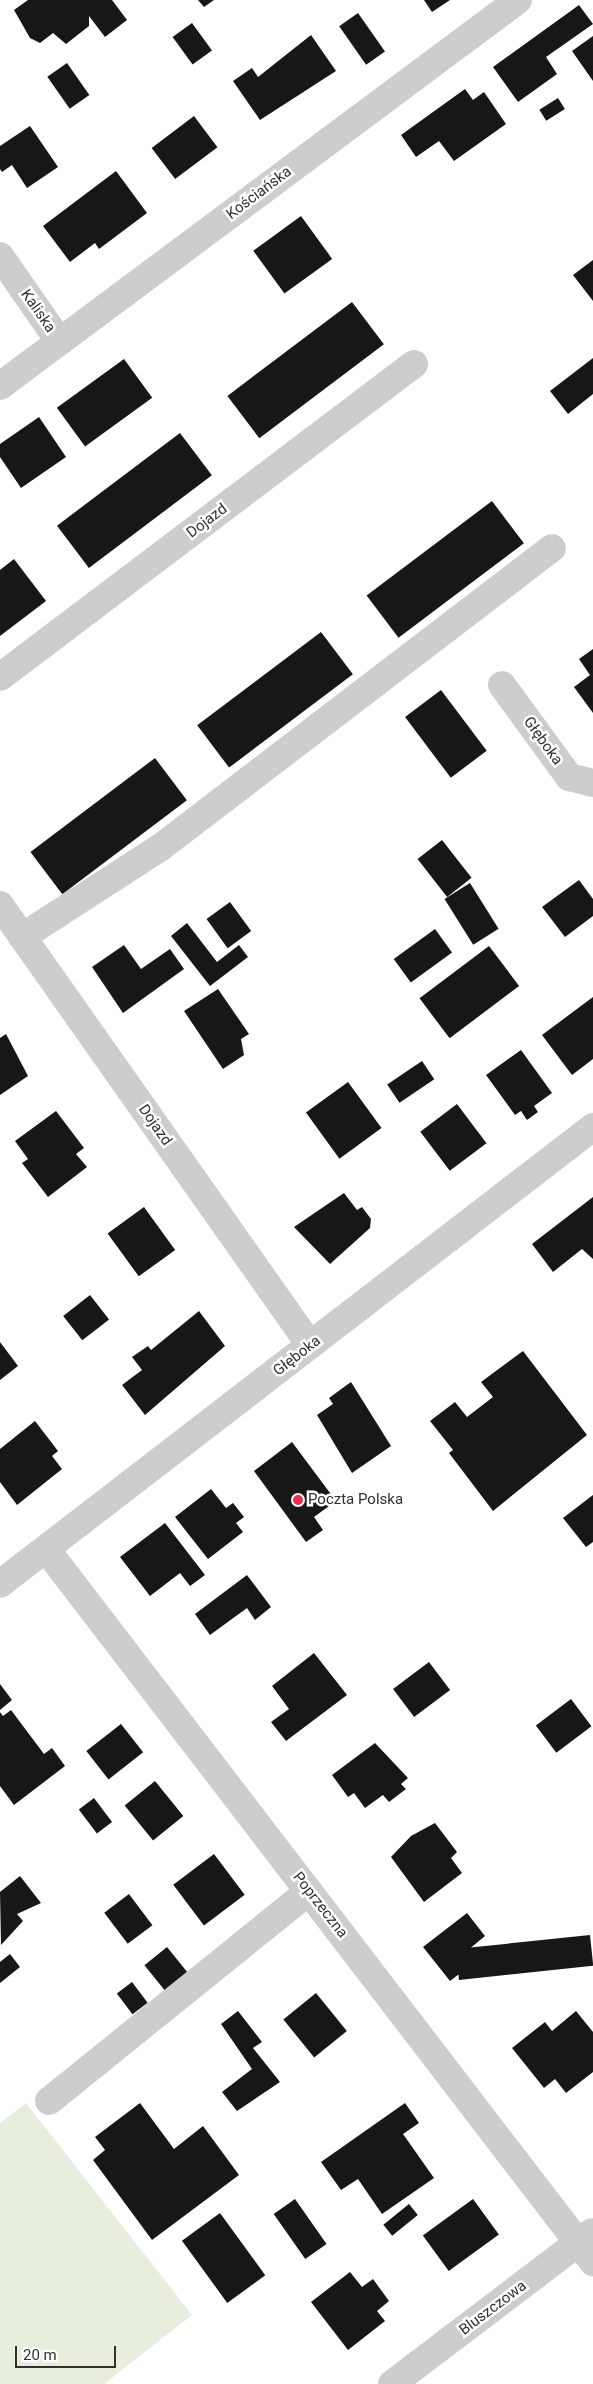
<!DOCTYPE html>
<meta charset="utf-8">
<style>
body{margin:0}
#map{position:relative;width:593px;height:2384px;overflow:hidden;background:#fff;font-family:Roboto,sans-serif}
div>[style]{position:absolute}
.green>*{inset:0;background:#e8eedd}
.building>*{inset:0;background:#171717;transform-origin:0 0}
.minor>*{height:28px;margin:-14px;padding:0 14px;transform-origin:14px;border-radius:14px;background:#cdcdcd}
.dots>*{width:14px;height:14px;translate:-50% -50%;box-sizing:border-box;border:2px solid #fff;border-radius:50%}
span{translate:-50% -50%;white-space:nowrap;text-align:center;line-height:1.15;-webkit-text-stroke:5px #fff;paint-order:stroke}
.street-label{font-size:15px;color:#303030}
.poi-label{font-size:15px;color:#303030}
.left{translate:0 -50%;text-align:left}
.scale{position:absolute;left:15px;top:2346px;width:101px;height:22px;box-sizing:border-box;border:2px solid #303030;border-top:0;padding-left:6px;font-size:15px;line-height:18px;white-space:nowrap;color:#303030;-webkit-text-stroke:4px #fff;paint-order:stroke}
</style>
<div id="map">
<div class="green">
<div style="clip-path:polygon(26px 2103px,192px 2315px,104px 2384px,0 2384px,0 2123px)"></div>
</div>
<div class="building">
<div style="clip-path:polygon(28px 0,112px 0,127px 20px,105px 37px,89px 16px,89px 26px,66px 44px,53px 33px,40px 43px,30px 38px,14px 10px)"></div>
<div style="clip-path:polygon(198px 0,214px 0,204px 7px)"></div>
<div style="clip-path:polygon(424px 0,450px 0,432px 12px)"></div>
<div style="clip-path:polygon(579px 5px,593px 24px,546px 57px,557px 74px,518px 102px,493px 67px)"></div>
<div style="left:358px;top:13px;width:47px;height:23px;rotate:55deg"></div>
<div style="left:192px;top:23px;width:34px;height:24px;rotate:54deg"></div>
<div style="clip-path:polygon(311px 35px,336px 71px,260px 120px,233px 81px,252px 68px,258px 77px)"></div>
<div style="clip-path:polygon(593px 36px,593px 81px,572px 51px)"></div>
<div style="left:67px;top:63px;width:39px;height:24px;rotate:55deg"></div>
<div style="clip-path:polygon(465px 89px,473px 100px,484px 92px,506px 124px,454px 161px,439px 141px,416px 157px,401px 135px)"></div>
<div style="left:558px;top:98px;width:13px;height:22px;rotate:58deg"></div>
<div style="left:194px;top:116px;width:39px;height:53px;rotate:53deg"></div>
<div style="clip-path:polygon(30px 126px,58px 167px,27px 188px,12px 165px,2px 172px,0 169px,0 146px)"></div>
<div style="clip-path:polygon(116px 171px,147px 213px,99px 249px,95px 243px,70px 262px,43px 226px)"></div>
<div style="left:301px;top:216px;width:53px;height:59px;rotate:54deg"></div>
<div style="clip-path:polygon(593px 260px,593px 301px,573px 275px)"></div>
<div style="left:352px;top:302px;width:53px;height:156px;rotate:53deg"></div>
<div style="clip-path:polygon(593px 358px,593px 394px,568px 414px,550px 391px)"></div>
<div style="left:124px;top:359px;width:48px;height:83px;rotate:54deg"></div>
<div style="clip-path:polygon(39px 417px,66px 457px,21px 488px,0 457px,0 444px)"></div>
<div style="left:180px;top:433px;width:53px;height:154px;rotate:53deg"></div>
<div style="left:492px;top:501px;width:53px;height:157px;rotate:53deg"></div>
<div style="clip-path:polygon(14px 559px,46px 601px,0 636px,0 570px)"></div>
<div style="left:321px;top:632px;width:53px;height:155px;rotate:53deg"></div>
<div style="clip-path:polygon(593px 649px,593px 713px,574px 687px,590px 675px,579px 659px)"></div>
<div style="left:441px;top:690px;width:76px;height:45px;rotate:53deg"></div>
<div style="left:155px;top:758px;width:53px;height:156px;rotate:53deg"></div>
<div style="left:442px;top:840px;width:48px;height:31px;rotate:52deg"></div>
<div style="clip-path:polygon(579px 880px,593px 899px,593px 916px,565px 937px,542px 907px)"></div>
<div style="left:470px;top:883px;width:54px;height:30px;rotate:58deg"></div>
<div style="left:230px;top:902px;width:36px;height:29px;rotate:54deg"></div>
<div style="clip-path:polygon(187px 923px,217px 962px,239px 945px,248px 957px,210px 986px,171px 936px)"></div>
<div style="left:435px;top:929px;width:29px;height:51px;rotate:54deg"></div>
<div style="clip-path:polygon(124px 945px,141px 969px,170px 949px,184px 969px,123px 1013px,92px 967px)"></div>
<div style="left:489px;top:946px;width:50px;height:87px;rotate:53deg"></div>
<div style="clip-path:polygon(218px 989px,249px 1034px,241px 1039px,244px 1055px,223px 1069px,184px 1011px)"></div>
<div style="clip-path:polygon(593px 997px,593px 1059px,572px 1075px,542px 1035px)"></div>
<div style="clip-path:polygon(6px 1034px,28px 1076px,0 1095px,0 1038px)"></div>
<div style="clip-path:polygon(521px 1050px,552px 1093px,534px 1106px,538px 1112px,527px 1120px,521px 1111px,515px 1115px,486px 1075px)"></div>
<div style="left:422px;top:1061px;width:22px;height:42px;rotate:56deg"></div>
<div style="left:348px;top:1082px;width:57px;height:52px;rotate:54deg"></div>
<div style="left:457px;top:1104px;width:49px;height:46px;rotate:53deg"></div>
<div style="clip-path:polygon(56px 1111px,84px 1148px,76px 1154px,87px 1167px,48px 1197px,22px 1163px,28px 1159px,15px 1141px)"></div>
<div style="clip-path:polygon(344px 1193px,357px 1210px,362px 1207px,371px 1219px,370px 1228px,330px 1264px,294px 1227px)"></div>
<div style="clip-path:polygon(593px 1197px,593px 1259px,582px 1249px,553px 1272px,532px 1244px)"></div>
<div style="left:144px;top:1207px;width:53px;height:45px;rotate:54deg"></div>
<div style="left:90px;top:1295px;width:31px;height:34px;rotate:52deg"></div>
<div style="clip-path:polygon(199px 1311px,225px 1346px,145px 1415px,122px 1385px,142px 1370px,132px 1357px,148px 1346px,151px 1350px)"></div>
<div style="clip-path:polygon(0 1342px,18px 1366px,0 1380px)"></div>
<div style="clip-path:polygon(523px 1351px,587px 1435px,493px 1511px,449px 1453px,453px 1450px,430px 1421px,455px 1402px,467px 1417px,493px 1397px,481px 1382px)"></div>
<div style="clip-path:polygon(351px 1382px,391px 1446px,352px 1473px,317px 1415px,333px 1404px,329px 1398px)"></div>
<div style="clip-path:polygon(35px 1421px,58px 1451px,52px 1456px,62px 1469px,17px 1505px,0 1482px,0 1449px)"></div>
<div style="clip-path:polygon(292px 1442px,336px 1501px,314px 1517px,323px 1530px,306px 1542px,254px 1471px)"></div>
<div style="clip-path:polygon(211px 1489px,226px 1508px,233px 1503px,244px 1517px,236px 1523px,243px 1532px,208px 1559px,175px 1517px)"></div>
<div style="clip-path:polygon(593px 1495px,593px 1542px,586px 1547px,563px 1518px)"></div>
<div style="clip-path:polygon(165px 1523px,205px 1575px,190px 1586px,180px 1573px,150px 1596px,120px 1557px)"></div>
<div style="clip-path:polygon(247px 1575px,271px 1607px,255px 1620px,247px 1608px,210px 1635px,195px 1614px)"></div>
<div style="clip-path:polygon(314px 1653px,347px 1695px,286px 1741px,271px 1722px,289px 1709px,272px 1686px)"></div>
<div style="left:429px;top:1662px;width:35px;height:45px;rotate:53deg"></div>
<div style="clip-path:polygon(0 1684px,12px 1700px,0 1710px)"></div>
<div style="left:571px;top:1699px;width:34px;height:44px;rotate:53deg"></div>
<div style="clip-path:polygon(11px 1710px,44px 1754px,52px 1748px,65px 1766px,14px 1805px,0 1786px,0 1712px,3px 1716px)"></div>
<div style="left:121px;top:1724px;width:36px;height:44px;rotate:52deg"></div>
<div style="clip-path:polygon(375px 1743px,408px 1778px,401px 1784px,406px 1789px,389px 1802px,383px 1795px,365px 1808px,354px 1793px,348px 1797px,332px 1775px)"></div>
<div style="left:155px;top:1781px;width:45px;height:39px;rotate:51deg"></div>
<div style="left:94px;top:1798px;width:30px;height:19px;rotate:53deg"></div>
<div style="clip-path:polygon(435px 1823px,457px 1852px,451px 1858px,462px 1873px,424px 1902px,391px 1857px,411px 1836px)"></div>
<div style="left:214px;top:1854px;width:51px;height:51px;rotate:53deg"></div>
<div style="clip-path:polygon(20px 1876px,41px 1903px,17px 1914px,23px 1921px,1px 1945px,0 1892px)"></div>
<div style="left:129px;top:1894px;width:39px;height:31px;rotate:53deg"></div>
<div style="clip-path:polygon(467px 1913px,485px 1936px,468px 1950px,476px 1961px,450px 1981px,423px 1947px)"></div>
<div style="left:590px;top:1935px;width:31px;height:135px;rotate:84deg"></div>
<div style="left:167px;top:1947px;width:33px;height:29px;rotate:51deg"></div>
<div style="clip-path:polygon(10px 1954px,20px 1967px,0 1983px,0 1962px)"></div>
<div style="left:132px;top:1982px;width:26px;height:19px;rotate:53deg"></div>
<div style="left:316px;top:1993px;width:49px;height:42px;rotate:51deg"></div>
<div style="clip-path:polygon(238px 2011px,262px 2042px,253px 2048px,280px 2082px,237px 2111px,222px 2092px,252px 2069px,221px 2024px)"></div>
<div style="clip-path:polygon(576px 2011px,593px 2032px,593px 2072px,566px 2093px,555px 2079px,544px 2088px,512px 2048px,545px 2022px,552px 2031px)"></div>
<div style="clip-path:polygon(140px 2103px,174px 2149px,203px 2126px,239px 2175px,152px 2240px,93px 2160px,105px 2150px,95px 2137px)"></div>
<div style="clip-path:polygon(405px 2103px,419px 2123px,403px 2134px,434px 2178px,382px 2214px,358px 2179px,341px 2190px,321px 2162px)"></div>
<div style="left:295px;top:2199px;width:55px;height:26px;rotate:55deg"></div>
<div style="left:473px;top:2199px;width:44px;height:62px;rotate:54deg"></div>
<div style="left:409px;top:2204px;width:14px;height:33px;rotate:51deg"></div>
<div style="left:220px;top:2213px;width:77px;height:47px;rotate:54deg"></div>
<div style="clip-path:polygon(350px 2272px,362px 2287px,373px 2279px,389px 2301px,377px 2311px,385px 2321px,348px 2350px,311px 2302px)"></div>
</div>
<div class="minor">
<div style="left:0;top:256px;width:103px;rotate:55.2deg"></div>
<div style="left:0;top:386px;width:646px;rotate:-36.69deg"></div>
<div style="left:0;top:677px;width:519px;rotate:-37.09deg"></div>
<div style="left:502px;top:685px;width:114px;rotate:53.9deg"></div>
<div style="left:569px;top:777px;width:25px;rotate:14deg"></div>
<div style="left:0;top:905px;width:538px;rotate:54.83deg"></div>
<div style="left:22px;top:937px;width:166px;rotate:-32.9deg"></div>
<div style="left:161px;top:847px;width:492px;rotate:-37.4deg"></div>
<div style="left:46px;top:1549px;width:899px;rotate:52.51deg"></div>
<div style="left:0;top:1584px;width:749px;rotate:-37.62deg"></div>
<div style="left:49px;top:2101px;width:334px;rotate:-38.9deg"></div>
<div style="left:392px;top:2384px;width:251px;rotate:-37.2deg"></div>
</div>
<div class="dots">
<div style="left:298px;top:1500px;background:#ee2b4e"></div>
</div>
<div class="street-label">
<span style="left:259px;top:193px;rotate:-37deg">Kościańska</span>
<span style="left:38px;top:311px;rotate:55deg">Kaliska</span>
<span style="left:207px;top:521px;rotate:-37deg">Dojazd</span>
<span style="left:543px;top:741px;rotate:54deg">Głęboka</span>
<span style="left:155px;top:1125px;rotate:55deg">Dojazd</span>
<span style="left:297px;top:1356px;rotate:-38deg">Głęboka</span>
<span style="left:320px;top:1905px;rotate:52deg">Poprzeczna</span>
<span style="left:493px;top:2308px;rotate:-37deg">Bluszczowa</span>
</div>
<div class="poi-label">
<span class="left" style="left:308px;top:1500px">Poczta Polska</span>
</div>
<div class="scale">20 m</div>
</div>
